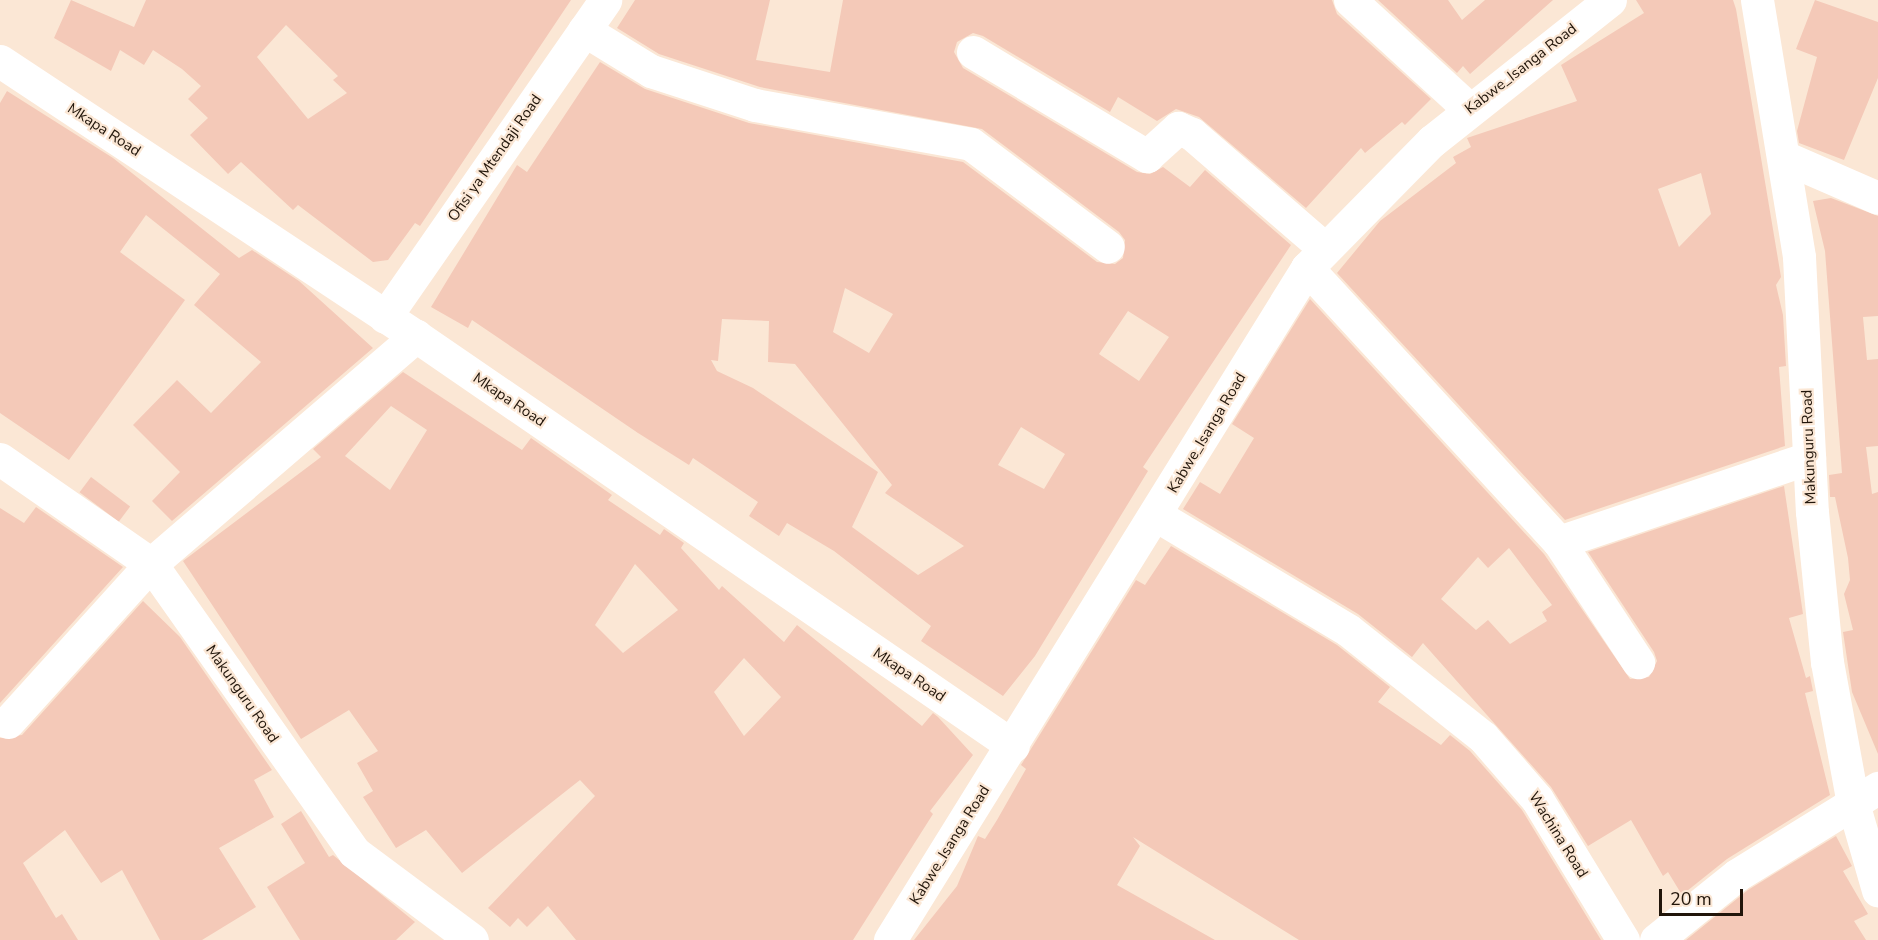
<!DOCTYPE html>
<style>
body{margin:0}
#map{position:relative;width:1878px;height:940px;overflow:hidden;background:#fbe7d5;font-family:"Nunito Sans",sans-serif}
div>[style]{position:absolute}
.building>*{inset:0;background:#f4c9b8;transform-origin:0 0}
.minor>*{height:33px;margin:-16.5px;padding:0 16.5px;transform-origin:16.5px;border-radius:16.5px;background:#fff}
span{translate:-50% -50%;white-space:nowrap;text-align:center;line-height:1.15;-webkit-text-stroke:4.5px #fbe7d5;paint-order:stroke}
.street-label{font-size:15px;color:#21150a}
.scale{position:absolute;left:1659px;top:889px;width:84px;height:27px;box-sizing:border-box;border:3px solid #21150a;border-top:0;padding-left:8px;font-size:18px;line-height:21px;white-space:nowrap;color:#21150a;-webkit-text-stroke:4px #fbe7d5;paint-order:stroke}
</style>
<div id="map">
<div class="building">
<div style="clip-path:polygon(evenodd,71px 0,134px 27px,146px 0,571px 0,420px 226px,415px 223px,388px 260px,373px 262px,298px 205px,293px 210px,241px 162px,228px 174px,190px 135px,208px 118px,188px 99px,201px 86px,182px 69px,153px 50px,144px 65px,120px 50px,111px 71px,54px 38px,71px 0,286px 25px,338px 76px,333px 80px,347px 93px,308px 119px,257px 57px,286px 25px)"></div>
<div style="clip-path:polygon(evenodd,635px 0,770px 0,756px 60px,830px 72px,843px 0,1332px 0,1337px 14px,1431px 99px,1405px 125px,1402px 122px,1365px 153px,1361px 148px,1306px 208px,1199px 117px,1176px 109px,1157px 121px,1118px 97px,1110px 112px,983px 36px,973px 33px,957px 42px,954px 52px,963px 68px,1137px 172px,1150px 174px,1163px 167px,1190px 187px,1205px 170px,1291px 245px,1143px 467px,1148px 471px,1035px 656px,1003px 696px,921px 641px,931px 626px,834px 551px,787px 523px,779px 536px,749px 516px,758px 502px,693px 458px,689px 465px,638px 433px,472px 320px,468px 328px,431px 307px,517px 165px,527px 172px,600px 62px,645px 89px,749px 123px,963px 162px,1097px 262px,1115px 264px,1123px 258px,1125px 240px,1119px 232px,982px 129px,760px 87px,659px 54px,617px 28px,635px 0,845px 288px,893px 314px,869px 353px,833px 332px,845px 288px,635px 0,1128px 311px,1169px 337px,1139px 381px,1099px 354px,1128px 311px,635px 0,722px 319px,769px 321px,768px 362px,795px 364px,892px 485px,885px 493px,964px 546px,918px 575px,852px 527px,878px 472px,753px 388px,717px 371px,711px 360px,718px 361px,722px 319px,635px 0,1021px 427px,1065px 454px,1044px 489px,998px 465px,1021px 427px)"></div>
<div style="clip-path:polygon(1378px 0,1448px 0,1462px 20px,1485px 0,1553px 0,1470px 74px,1463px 66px,1457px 73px)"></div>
<div style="clip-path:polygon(evenodd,1636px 0,1733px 0,1736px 9px,1781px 277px,1776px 285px,1783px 315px,1786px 366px,1779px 367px,1785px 446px,1565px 520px,1337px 273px,1380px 221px,1456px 163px,1453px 157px,1471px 147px,1467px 138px,1577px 101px,1561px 65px,1644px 13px,1636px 0,1701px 173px,1711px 214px,1679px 247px,1658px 189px,1701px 173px)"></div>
<div style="clip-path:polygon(1815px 0,1878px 22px,1878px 78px,1844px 160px,1799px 143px,1797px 131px,1817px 57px,1796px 49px)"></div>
<div style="clip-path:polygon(7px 91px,113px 158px,239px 258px,252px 250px,299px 281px,373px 348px,172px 521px,152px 501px,180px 472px,133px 425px,177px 380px,211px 413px,261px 362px,194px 305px,220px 274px,146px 215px,120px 252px,185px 300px,69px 460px,0 413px,0 103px)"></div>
<div style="clip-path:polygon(1831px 198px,1878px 216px,1878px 316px,1863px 317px,1867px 360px,1878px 359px,1878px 446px,1866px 447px,1872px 494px,1878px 492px,1878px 754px,1852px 692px,1843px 632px,1853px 630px,1844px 594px,1850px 580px,1848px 558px,1835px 497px,1830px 497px,1829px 475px,1842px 473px,1825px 251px,1813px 201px)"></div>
<div style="clip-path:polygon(evenodd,1310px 299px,1544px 554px,1630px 679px,1649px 677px,1657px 661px,1654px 652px,1588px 552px,1784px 486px,1803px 614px,1789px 618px,1806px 678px,1810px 676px,1813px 691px,1805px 693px,1830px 795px,1727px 859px,1682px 895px,1668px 872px,1663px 876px,1631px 820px,1588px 846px,1551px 787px,1423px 643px,1412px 657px,1358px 614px,1183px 509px,1200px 482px,1220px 494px,1254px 438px,1232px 424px,1310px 299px,1509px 548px,1552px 605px,1542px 612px,1547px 621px,1510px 644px,1488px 620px,1476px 630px,1441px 599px,1478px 557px,1488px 568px,1509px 548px)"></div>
<div style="clip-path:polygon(evenodd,403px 372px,522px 450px,531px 438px,612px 495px,608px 500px,660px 535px,664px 529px,684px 543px,681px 548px,719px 590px,722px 586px,784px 642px,797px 625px,922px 726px,933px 713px,938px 717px,973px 755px,930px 811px,933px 814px,853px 940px,576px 940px,548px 906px,527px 927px,518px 918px,510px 927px,488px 908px,595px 796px,580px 780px,462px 873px,426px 830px,396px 848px,363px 797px,373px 791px,357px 763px,378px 751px,349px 710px,301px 739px,183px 561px,321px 457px,313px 449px,403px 372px,391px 406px,427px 430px,390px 490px,345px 456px,391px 406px,403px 372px,635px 564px,678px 610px,623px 653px,595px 625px,635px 564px,403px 372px,744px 658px,781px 697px,744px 736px,714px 692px,744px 658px)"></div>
<div style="left:91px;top:477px;width:49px;height:19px;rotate:37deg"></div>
<div style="clip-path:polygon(36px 507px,123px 567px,0 703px,0 508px,24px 523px)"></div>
<div style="clip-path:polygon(1171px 546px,1337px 645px,1390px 687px,1378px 702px,1441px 745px,1450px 735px,1470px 751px,1522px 810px,1601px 940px,1299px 940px,1133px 837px,1140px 846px,1117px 885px,1215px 940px,914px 940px,957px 886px,978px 836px,985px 839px,997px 820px,1026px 769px,1021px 765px,1136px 580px,1145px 585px)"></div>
<div style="clip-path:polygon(143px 601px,180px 637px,272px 770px,254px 780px,274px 817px,219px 848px,256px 907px,202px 940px,160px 940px,122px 870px,101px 883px,65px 830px,23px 863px,56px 918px,62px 914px,78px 940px,0 940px,0 738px,22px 735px)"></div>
<div style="clip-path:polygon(301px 811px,329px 857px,333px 855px,415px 922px,396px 940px,300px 940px,267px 887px,305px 863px,281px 824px)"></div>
<div style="clip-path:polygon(1836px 836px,1852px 866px,1843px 871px,1868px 914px,1854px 921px,1866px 940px,1686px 940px,1748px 890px)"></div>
</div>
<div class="minor">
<div style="left:1350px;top:0;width:161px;rotate:42.5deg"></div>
<div style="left:1757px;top:0;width:260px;rotate:80.7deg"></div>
<div style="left:1799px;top:257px;width:255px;rotate:87.1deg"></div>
<div style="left:1812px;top:512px;width:151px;rotate:84.3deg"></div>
<div style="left:1827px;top:662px;width:143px;rotate:79.6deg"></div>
<div style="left:1853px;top:803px;width:91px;rotate:74deg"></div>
<div style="left:584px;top:30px;width:79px;rotate:31.5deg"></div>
<div style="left:651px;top:71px;width:109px;rotate:18.1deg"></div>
<div style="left:755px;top:105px;width:219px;rotate:10.2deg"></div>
<div style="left:971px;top:144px;width:171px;rotate:36.9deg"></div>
<div style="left:973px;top:52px;width:203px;rotate:30.9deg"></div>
<div style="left:1147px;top:156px;width:42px;rotate:-42.1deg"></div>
<div style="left:1178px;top:128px;width:15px;rotate:23deg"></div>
<div style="left:1192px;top:134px;width:174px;rotate:40.8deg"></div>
<div style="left:0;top:61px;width:499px;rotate:33.5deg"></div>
<div style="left:416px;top:336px;width:724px;rotate:34.48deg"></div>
<div style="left:1786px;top:158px;width:100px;rotate:23.5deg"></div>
<div style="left:1307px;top:268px;width:372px;rotate:47.4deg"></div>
<div style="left:1559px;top:542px;width:144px;rotate:56.6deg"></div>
<div style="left:385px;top:317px;width:386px;rotate:-55.2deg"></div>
<div style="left:0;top:459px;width:184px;rotate:34.8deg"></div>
<div style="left:151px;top:564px;width:352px;rotate:54.8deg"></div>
<div style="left:354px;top:852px;width:147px;rotate:36.7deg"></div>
<div style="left:1156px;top:515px;width:224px;rotate:30.9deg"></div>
<div style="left:1348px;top:630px;width:172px;rotate:38.4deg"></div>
<div style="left:1483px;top:737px;width:82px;rotate:48.9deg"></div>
<div style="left:1537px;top:799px;width:165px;rotate:58.6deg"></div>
<div style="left:1559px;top:542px;width:264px;rotate:-18.6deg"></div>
<div style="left:8px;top:722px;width:213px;rotate:-47.9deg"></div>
<div style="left:151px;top:564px;width:350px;rotate:-40.7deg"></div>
<div style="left:890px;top:940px;width:791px;rotate:-58.18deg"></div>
<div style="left:1307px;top:268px;width:178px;rotate:-45.5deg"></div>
<div style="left:1432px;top:141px;width:227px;rotate:-38.4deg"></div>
<div style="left:1656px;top:940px;width:104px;rotate:-38.7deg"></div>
<div style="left:1737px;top:875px;width:166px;rotate:-31.7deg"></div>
</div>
<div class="street-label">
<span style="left:1521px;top:69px;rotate:-38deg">Kabwe_Isanga Road</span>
<span style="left:104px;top:130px;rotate:33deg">Mkapa Road</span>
<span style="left:495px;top:158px;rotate:-55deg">Ofisi ya Mtendaji Road</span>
<span style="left:509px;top:400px;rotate:34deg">Mkapa Road</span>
<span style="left:1207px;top:433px;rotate:-59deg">Kabwe_Isanga Road</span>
<span style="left:1809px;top:447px;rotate:-92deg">Makunguru Road</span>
<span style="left:909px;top:675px;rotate:34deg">Mkapa Road</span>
<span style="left:242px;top:694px;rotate:55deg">Makunguru Road</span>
<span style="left:1558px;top:835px;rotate:58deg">Wachina Road</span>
<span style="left:950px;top:845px;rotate:-58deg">Kabwe_Isanga Road</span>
</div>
<div class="scale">20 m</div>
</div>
